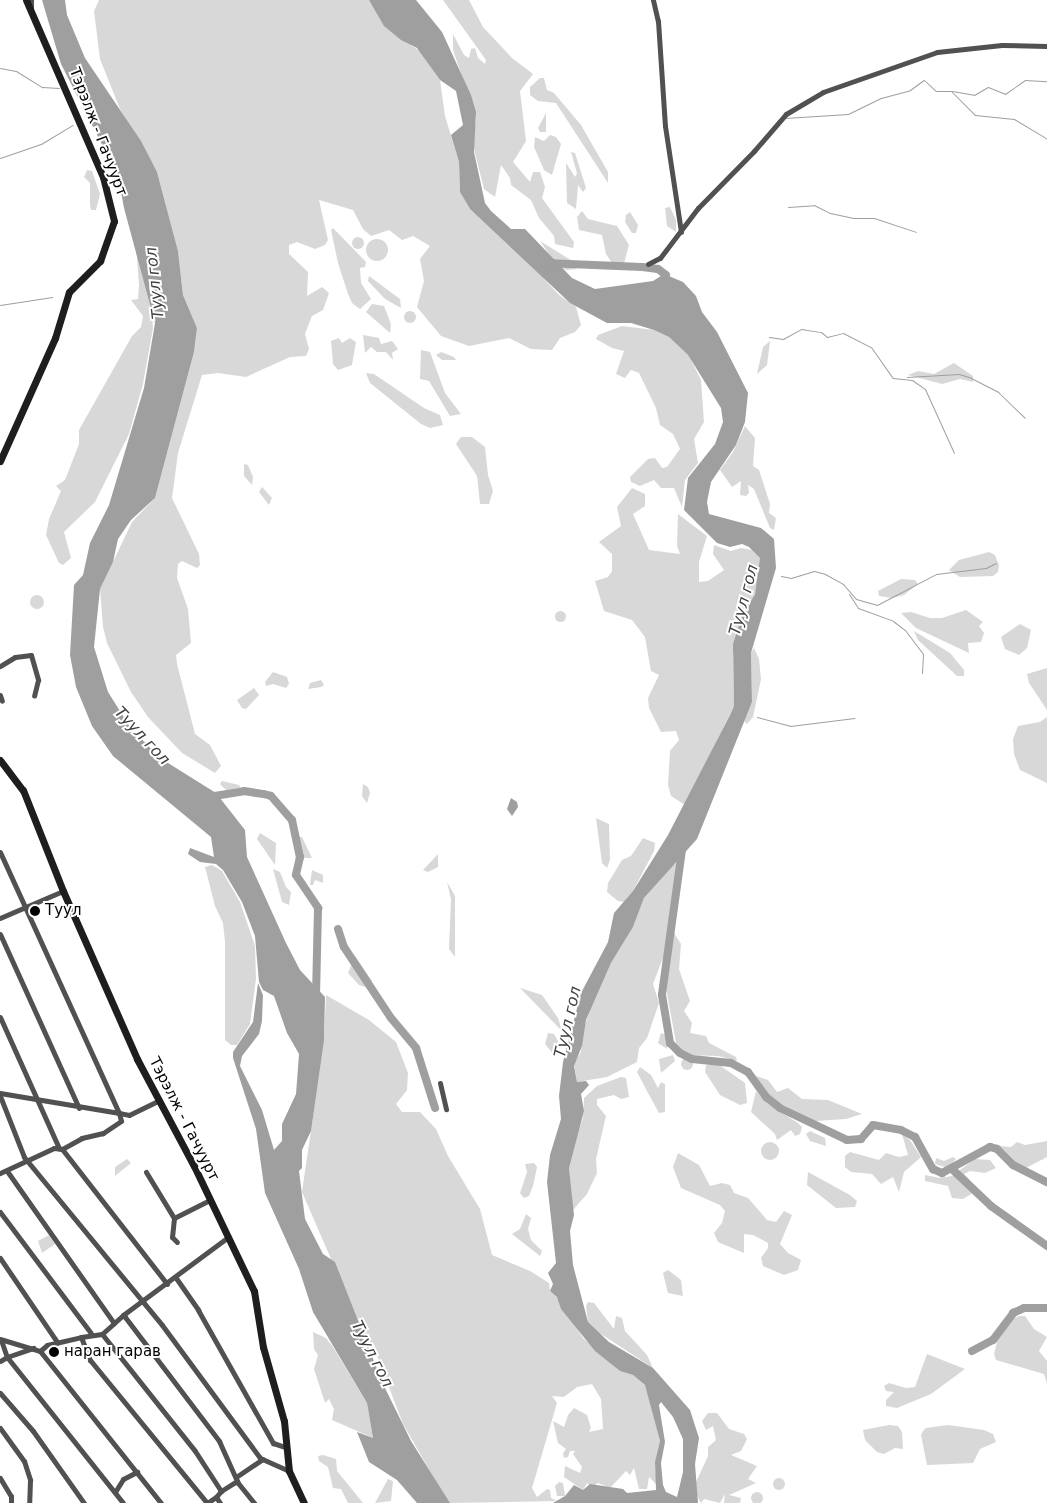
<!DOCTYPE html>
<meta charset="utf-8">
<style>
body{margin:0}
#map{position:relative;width:1047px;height:1503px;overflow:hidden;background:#fff;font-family:"DejaVu Sans",sans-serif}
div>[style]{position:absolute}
.green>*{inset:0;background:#d8d8d8}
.round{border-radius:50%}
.water>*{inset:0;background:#9f9f9f}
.stream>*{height:1px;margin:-0.5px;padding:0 0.5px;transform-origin:0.5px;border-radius:0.5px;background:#9f9f9f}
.river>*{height:8px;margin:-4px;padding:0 4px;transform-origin:4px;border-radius:4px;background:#9f9f9f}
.minor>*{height:5px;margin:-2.5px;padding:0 2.5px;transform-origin:2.5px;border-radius:2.5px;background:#515151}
.secondary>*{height:7px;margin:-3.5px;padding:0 3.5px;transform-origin:3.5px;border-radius:3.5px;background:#1e1e1e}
.dots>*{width:14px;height:14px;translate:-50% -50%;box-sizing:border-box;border:2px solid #fff;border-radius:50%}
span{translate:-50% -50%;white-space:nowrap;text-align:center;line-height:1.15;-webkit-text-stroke:4px #fff;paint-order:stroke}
.street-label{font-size:15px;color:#000}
.poi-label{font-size:15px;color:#000}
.left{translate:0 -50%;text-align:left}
.water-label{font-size:16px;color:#404040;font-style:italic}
</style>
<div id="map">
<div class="green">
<div style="clip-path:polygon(99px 0,369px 0,395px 35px,420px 51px,440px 80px,445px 116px,459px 162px,460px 192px,470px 209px,524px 257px,559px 295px,576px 307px,581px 325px,575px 332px,560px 338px,552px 350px,531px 349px,509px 338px,469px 346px,441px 336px,417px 307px,424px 281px,420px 259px,430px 246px,413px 236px,402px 240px,389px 230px,371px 236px,363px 229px,353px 210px,319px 200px,328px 240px,325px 245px,315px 249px,297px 242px,289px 245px,289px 254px,308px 272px,307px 296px,322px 287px,329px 293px,323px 310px,312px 316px,308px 326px,305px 334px,309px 349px,306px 356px,290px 357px,246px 377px,218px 373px,202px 375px,178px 453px,172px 498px,199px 554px,200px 565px,197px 568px,182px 561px,178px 564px,177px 578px,188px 609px,191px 643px,176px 655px,177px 664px,195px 734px,210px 745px,221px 766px,215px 773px,182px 753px,148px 717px,131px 692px,107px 643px,103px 627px,100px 589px,132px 522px,155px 498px,194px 352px,197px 328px,183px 295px,178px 251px,157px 172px,120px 109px,100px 59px,94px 11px)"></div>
<div style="clip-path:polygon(443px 0,469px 0,483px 27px,512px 58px,533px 74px,520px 91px,526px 141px,513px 162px,530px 182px,533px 172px,540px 172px,545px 187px,542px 198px,574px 242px,573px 248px,555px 244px,554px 236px,539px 218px,531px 200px,511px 185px,510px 178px,501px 165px,495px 197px,484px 189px,473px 145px,476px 118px,453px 50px,453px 34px,464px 55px,469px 58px,471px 49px,475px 48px,478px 58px,485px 64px,486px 60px)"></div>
<div style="clip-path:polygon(540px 78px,544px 78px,547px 90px,554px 93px,581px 125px,608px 172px,608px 183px,556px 103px,538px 101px,530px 95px,530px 87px)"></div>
<div style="clip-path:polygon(546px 113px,546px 132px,540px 132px,538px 128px)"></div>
<div style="clip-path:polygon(550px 135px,556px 137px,561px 144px,552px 175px,544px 170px,534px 147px,535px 137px,544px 141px)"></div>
<div style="clip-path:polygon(571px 152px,575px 153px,586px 188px,583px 192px,578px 185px,576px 209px,567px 203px,566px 163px,575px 177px,577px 173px)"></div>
<div style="clip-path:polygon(87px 170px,92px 171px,100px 194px,96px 210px,91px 210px,90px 205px,90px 183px,84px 177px)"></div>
<div style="clip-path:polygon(670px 207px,676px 220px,676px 232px,667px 226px,665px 208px)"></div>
<div style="clip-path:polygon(582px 211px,588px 219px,617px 226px,629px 245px,623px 267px,614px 266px,606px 254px,602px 235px,579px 230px,577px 217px)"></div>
<div style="clip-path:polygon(630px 212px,638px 225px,636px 233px,632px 233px,625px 222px,626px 215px)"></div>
<div style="clip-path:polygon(333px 228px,366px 262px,365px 267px,360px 268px,361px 283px,371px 299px,360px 309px,352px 303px,348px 294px,338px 263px,331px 230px)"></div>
<div class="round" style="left:352px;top:237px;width:12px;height:12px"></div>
<div class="round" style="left:366px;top:239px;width:22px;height:22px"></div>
<div style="clip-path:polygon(540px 241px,579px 265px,576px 269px,566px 270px,556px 264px)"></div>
<div style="clip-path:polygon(136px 245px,151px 306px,153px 328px,143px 384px,129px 434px,95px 502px,64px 532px,71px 558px,63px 565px,59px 563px,46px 535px,49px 519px,61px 491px,56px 486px,65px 480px,79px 444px,79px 430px,132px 336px,141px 327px,143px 316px,131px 300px,138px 299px,139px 285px)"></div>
<div style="clip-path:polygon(369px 276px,400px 299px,401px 308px,385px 299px,368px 281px)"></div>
<div style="clip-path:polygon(372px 304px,384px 306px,391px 324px,390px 333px,366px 312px)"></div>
<div class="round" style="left:404px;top:311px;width:12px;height:12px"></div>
<div style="clip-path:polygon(622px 326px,654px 330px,669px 337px,689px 356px,701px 380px,704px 422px,694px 439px,698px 463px,685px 480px,682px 507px,674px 488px,661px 488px,654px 480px,640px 486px,631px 482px,630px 477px,648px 459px,655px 458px,662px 468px,667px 467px,680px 449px,673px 434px,660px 425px,656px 408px,639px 373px,631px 370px,625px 378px,616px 374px,624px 351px,612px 348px,596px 339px,598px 335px)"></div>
<div style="clip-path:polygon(363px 335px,379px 338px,381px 344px,392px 341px,398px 349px,392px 353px,393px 360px,386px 352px,377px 352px,371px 347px,365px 353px)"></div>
<div style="clip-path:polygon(339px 338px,342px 343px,350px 338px,356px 342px,352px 365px,338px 370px,333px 364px,331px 341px)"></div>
<div style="clip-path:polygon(770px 341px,767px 365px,757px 374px,763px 347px)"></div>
<div style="clip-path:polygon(421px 350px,430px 352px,445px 393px,461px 414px,450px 416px,429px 381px,420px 379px)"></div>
<div style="clip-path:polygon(441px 352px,454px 357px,456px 360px,442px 360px,436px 355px)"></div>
<div style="clip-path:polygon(954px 363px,973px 376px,973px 382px,960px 379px,942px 384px,908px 375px,918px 371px,934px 374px)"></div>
<div style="clip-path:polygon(366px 373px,374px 374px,424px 408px,440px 415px,443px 425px,430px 428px,421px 424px,370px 383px)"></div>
<div style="clip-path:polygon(745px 426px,755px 438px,753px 466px,759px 470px,770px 504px,769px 513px,776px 518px,774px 530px,770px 528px,754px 489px,748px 485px,749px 493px,746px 496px,740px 495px,741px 481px,732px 487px,720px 470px,733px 452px)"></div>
<div style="clip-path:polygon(461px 437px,472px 437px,485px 447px,488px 475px,493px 491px,489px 504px,480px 504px,477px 476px,456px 444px)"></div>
<div style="clip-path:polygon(244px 464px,248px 465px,253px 477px,252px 485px,244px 476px)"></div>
<div style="clip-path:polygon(262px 487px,272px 498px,269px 505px,259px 492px)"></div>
<div style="clip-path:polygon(632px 488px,645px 494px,645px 506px,633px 514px,649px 550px,680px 554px,677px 546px,678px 514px,707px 536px,699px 562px,699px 582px,708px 581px,724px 570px,713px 554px,714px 545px,731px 551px,741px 548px,752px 550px,760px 558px,758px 584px,733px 655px,734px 706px,685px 805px,671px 796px,668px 785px,670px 751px,679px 740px,676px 731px,661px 732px,649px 708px,648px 698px,659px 675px,651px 671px,645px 637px,632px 620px,604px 611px,595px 581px,608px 577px,612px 571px,612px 554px,599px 542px,621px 526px,617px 507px)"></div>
<div style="clip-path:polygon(989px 552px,995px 555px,999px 565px,998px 572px,993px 576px,960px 577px,949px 570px,959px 560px)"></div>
<div style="clip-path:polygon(901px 579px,915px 580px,918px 584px,904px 595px,892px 598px,879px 596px,878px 591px)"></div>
<div class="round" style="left:30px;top:595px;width:14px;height:14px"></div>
<div style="clip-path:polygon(966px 610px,983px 622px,979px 626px,984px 633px,981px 642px,968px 643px,969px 653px,916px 628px,901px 613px,911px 612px,930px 618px,942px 618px)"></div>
<div class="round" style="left:554.5px;top:610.5px;width:11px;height:11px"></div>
<div style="clip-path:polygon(1020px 624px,1031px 630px,1027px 648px,1019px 655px,1005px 649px,1001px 637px)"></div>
<div style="clip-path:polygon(914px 631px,950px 653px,964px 670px,964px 676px,957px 676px,918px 640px)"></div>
<div style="clip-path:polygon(754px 648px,759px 659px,761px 679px,753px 717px,747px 724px,744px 721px,752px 702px,751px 653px)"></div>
<div style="clip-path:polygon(1047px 668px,1047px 710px,1029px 683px,1027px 674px)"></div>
<div style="clip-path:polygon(273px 672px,287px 677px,289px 684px,286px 688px,273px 684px,266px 686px,265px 682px)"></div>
<div style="clip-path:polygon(321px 680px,324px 685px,321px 687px,308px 689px,310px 683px)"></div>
<div style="clip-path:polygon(254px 688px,259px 695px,246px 709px,242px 708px,237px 700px)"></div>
<div style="clip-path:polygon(1047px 717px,1047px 783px,1020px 770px,1014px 754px,1013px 739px,1018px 726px,1040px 722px)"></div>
<div style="clip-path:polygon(222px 781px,239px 785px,242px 789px,227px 791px,220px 784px)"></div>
<div style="clip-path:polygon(363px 784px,368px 787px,370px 793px,367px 803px,362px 796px)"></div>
<div style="clip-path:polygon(596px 818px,609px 824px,610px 860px,607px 868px,602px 863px)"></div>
<div style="clip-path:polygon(260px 833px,276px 843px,275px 865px,257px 839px)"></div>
<div style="clip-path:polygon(296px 837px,302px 837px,312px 858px,302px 858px)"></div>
<div style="clip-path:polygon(643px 838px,655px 843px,654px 851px,633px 891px,624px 902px,618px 901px,607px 892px,608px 883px,622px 860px,631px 856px)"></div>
<div style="clip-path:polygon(438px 854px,438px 867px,428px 872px,423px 870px)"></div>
<div style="clip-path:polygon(675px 863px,678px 868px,664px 955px,653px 984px,659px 1003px,647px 1038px,639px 1048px,637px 1062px,607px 1077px,577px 1082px,574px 1063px,581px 1052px,583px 1030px,591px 1008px,611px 963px,633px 927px,644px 898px)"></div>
<div style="clip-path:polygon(212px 865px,222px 871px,240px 902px,255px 946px,256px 979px,250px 1024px,237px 1045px,231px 1045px,225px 1040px,225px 942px,223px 923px,215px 906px,205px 867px)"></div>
<div style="clip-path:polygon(273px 869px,280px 872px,286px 887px,291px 892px,289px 905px,282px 902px)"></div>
<div style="clip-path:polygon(312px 870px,323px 875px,323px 883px,315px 880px,313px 885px,310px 885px)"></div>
<div style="clip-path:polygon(447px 882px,455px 896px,455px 957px,449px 949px,451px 899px)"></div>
<div style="clip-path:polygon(674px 933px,681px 944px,679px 969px,690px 1001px,684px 1011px,692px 1023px,690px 1033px,706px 1036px,709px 1043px,736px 1057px,737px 1061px,718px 1056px,687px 1055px,676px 1043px,666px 988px)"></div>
<div style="clip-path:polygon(355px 956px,372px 981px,369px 988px,359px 985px,348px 973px)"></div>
<div style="clip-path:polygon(520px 988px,542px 995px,558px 1018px,562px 1031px)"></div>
<div style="clip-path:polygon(326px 995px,369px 1020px,396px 1042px,408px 1073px,407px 1090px,396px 1104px,402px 1112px,420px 1112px,436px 1129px,448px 1156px,480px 1209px,492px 1255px,530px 1271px,549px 1283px,550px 1291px,557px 1297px,583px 1338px,620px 1371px,633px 1375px,646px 1386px,660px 1441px,655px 1465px,657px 1485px,649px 1477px,647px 1489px,639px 1489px,634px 1468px,630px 1475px,626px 1471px,610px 1488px,598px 1483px,592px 1487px,587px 1483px,583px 1490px,564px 1477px,565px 1466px,580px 1473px,582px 1467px,573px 1454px,575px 1451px,570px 1451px,568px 1457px,564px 1458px,563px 1453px,566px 1449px,558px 1443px,553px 1421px,564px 1427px,568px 1415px,574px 1408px,587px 1415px,591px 1428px,589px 1432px,603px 1429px,601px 1399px,592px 1384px,577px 1387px,564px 1397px,552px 1396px,557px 1403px,532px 1488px,537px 1497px,547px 1489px,550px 1490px,551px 1498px,557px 1501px,450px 1503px,446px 1499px,403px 1424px,376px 1353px,367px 1342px,302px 1192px,324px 1041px)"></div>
<div style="clip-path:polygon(548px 1033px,554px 1034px,559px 1043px,554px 1055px,545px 1044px)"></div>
<div style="clip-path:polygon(661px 1033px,666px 1035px,667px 1049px,658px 1043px)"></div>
<div style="clip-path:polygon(673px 1055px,675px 1061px,661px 1073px,659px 1059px)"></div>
<div class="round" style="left:681px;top:1058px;width:12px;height:12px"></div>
<div style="clip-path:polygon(718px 1064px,745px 1083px,747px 1103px,740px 1105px,720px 1095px,705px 1072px,706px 1065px)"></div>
<div style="clip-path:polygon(640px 1067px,651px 1075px,658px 1088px,661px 1082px,665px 1084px,665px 1112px,659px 1113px,647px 1091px,637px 1072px)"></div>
<div style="clip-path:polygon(756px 1076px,768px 1080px,777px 1092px,788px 1088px,802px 1099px,828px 1100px,862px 1114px,846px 1119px,816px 1121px,771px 1099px)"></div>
<div style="clip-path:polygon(621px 1077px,626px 1078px,629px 1097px,621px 1099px,614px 1095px,597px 1099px,597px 1105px,606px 1116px,596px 1159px,597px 1173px,587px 1194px,573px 1210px,569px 1168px,571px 1152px,583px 1118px,584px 1098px,597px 1086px)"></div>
<div style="clip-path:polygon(756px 1091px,768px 1104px,798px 1123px,802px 1127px,800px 1134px,795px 1136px,791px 1130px,777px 1140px,775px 1134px,751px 1112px)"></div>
<div style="clip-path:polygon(810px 1131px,825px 1138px,826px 1146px,810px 1141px,806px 1134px)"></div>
<div style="clip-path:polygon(902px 1134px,910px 1140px,921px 1157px,904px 1172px,899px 1192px,893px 1177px,881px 1184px,872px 1174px,851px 1172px,845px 1167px,845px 1156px,850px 1152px,879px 1160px,886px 1153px,899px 1157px,908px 1155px)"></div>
<div style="clip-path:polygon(1047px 1141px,1047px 1157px,1026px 1168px,1009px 1160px,999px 1150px,1000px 1146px,1011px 1147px,1017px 1142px,1025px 1145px)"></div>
<div class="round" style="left:761px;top:1142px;width:18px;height:18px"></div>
<div style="clip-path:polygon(678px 1153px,699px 1165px,710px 1186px,722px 1183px,730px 1185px,734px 1193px,748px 1198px,767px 1220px,776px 1222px,784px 1211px,792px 1215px,780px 1244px,788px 1253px,801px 1260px,798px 1270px,784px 1275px,763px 1266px,761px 1258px,768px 1248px,768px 1243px,753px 1235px,744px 1234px,744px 1253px,718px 1242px,714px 1233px,722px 1223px,725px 1211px,720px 1205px,681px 1188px,673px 1167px)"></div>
<div style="clip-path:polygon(953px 1157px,956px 1159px,948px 1168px,935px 1164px,936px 1158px,944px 1161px)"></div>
<div style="clip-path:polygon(127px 1159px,131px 1163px,115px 1176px,115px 1167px)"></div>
<div style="clip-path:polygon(975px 1159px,990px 1160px,996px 1168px,985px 1173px,970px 1171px,964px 1174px,974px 1185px,973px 1193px,963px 1199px,952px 1198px,948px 1186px,925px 1181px,925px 1175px,940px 1178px,952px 1176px)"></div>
<div style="clip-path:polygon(534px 1163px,537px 1167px,533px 1186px,529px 1196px,524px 1198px,520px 1193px,527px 1172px,525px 1164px)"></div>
<div style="clip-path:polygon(808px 1172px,850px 1195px,857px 1201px,855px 1207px,836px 1208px,807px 1185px)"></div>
<div style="clip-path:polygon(526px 1214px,531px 1218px,528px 1229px,531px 1240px,542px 1251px,540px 1256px,512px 1234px,520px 1229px)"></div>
<div style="clip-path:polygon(49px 1235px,55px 1244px,42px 1253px,38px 1241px)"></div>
<div style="clip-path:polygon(668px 1270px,681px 1280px,683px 1296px,668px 1293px,663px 1273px)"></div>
<div style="clip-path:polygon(588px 1302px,594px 1303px,614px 1329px,616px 1316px,622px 1318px,625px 1331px,647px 1355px,653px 1368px,595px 1330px,588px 1322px,586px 1306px)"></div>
<div style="clip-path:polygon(1019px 1316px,1025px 1316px,1034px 1329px,1047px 1337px,1039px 1351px,1047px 1361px,1047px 1384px,1044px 1374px,996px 1360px,994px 1354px,997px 1342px,1010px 1320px)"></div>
<div style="clip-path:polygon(313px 1332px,326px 1338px,333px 1347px,367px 1403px,373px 1438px,332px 1420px,334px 1409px,329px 1399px,325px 1403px,314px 1369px,318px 1355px,314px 1349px)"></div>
<div style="clip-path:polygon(927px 1354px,965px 1369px,931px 1394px,897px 1408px,886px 1406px,886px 1400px,894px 1392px,886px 1391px,884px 1386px,889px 1383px,906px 1388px,915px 1387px)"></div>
<div style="clip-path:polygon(708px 1413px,717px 1413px,729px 1429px,744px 1434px,747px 1439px,741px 1451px,731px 1455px,757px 1466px,748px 1479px,756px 1483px,729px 1495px,741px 1498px,740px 1503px,724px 1503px,725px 1494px,720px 1503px,704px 1499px,701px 1503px,697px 1496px,696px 1482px,708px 1456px,708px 1447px,716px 1440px,713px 1426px,706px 1430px,702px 1421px)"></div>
<div style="clip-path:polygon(889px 1425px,898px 1426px,902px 1432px,903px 1449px,895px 1448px,884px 1454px,877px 1452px,865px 1440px,863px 1430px)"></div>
<div style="clip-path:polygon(948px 1425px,984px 1430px,993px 1434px,996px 1442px,980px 1449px,973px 1463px,927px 1465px,921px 1435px,923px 1431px,926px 1428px)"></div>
<div style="clip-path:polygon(323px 1455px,336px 1459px,337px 1471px,363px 1503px,348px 1503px,341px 1489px,333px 1488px,328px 1467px,319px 1461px,318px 1456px)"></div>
<div class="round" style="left:773px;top:1478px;width:12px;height:12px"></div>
<div style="clip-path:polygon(388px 1479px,393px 1481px,391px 1501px,375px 1503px)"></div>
<div style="clip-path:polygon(559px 1482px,563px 1483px,565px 1496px,557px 1496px,555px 1486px)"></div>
<div class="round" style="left:751px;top:1492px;width:12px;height:12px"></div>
</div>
<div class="water">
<div style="clip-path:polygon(42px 0,65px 0,67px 15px,85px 58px,141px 141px,157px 172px,178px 251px,183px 295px,197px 328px,194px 352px,155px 498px,131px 520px,118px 539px,113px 562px,100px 589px,94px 647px,108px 692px,130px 727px,160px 758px,216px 793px,245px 830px,247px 857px,286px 943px,300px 970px,325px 997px,324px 1041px,311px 1131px,302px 1150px,302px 1168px,299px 1171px,305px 1219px,323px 1254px,335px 1262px,383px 1384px,411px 1441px,450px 1503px,417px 1503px,397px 1480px,369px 1462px,357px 1432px,373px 1438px,367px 1403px,313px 1312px,299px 1269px,265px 1193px,256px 1129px,233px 1058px,233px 1052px,253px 1022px,258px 983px,263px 995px,262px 1021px,259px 1034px,242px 1056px,240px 1066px,262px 1110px,274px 1150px,282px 1141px,282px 1124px,296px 1094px,299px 1054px,287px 1033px,274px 996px,263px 990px,259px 982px,255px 936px,242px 902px,223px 870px,216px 864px,200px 862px,188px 854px,190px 848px,214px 857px,211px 837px,113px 756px,92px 726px,76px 687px,70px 655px,74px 585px,83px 575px,90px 543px,109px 505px,144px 388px,155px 323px,124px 208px,118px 176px,61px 64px)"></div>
<div style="clip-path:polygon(evenodd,369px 0,416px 0,442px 32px,471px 95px,476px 112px,474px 152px,485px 203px,491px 211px,511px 229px,525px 229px,572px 278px,595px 289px,653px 281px,664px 274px,683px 282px,696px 296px,702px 312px,717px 332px,748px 393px,745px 422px,736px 445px,711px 482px,707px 502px,709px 514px,761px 528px,774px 539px,776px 568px,751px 653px,752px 702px,697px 839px,644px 898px,633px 927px,611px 963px,586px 1020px,582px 1046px,574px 1066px,577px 1082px,586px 1081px,589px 1085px,581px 1094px,584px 1111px,569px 1168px,574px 1215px,570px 1231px,573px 1265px,588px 1322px,609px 1342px,653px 1368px,690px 1410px,699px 1438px,695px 1464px,698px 1503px,553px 1503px,565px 1496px,574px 1485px,583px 1490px,590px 1484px,623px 1489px,627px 1493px,656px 1490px,655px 1462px,660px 1441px,645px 1385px,633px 1375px,620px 1371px,595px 1351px,561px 1309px,557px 1297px,550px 1291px,553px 1284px,548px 1273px,556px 1263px,547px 1182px,550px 1155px,561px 1119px,559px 1096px,563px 1062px,581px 993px,608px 942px,614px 913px,633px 891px,668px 835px,730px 715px,734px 706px,733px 644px,741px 619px,755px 594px,760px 558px,749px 547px,742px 544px,730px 547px,717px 543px,684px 510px,688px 478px,715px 444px,723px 422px,721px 408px,688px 355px,669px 337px,654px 330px,631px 323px,607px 323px,570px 303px,470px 209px,460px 192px,459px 162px,451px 135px,463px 125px,456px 91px,440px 80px,417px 48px,401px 40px,384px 26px,369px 0,661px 1402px,673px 1417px,683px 1439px,683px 1472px,677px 1497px,666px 1492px,663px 1485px,661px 1463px,665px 1442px,659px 1405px,661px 1402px)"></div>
<div style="clip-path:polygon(511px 798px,517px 802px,518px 807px,512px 816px,507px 809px)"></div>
</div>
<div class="stream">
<div style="left:0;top:68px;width:16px;rotate:11deg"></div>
<div style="left:16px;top:71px;width:31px;rotate:32deg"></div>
<div style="left:42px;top:87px;width:17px;rotate:3deg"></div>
<div style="left:952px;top:91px;width:22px;rotate:10deg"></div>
<div style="left:974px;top:95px;width:16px;rotate:-30deg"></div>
<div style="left:988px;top:87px;width:18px;rotate:22deg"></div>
<div style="left:1005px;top:94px;width:24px;rotate:-35deg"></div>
<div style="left:1025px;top:80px;width:22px;rotate:3deg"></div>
<div style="left:785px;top:118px;width:63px;rotate:-3.6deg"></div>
<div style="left:848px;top:114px;width:37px;rotate:-26deg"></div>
<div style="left:881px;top:98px;width:30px;rotate:-15deg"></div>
<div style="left:910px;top:90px;width:17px;rotate:-36deg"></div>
<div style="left:924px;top:80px;width:16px;rotate:43deg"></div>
<div style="left:936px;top:91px;width:15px"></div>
<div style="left:951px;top:91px;width:34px;rotate:45deg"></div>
<div style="left:975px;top:115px;width:39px;rotate:6deg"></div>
<div style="left:1014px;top:119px;width:39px;rotate:31deg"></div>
<div style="left:0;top:158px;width:43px;rotate:-18.9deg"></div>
<div style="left:41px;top:144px;width:37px;rotate:-31deg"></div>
<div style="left:788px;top:207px;width:26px;rotate:-4deg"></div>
<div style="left:814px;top:205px;width:18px;rotate:27deg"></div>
<div style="left:830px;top:213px;width:24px;rotate:12deg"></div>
<div style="left:853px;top:218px;width:21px"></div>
<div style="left:874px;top:218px;width:44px;rotate:18.4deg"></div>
<div style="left:0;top:305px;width:53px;rotate:-8.7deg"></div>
<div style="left:769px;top:337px;width:14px;rotate:8deg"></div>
<div style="left:783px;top:339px;width:21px;rotate:-29deg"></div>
<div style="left:801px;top:329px;width:20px;rotate:9deg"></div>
<div style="left:821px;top:332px;width:8px;rotate:40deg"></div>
<div style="left:827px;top:337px;width:16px;rotate:-14deg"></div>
<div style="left:843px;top:333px;width:31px;rotate:27deg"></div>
<div style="left:871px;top:347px;width:38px;rotate:55deg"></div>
<div style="left:893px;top:378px;width:19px;rotate:6deg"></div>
<div style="left:912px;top:380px;width:16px;rotate:35deg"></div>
<div style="left:925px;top:389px;width:70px;rotate:65.6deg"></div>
<div style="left:907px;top:377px;width:52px;rotate:-3.3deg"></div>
<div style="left:959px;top:374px;width:10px;rotate:17deg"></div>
<div style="left:969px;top:377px;width:33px;rotate:27deg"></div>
<div style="left:998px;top:392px;width:37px;rotate:44deg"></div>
<div style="left:781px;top:576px;width:10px;rotate:11deg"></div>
<div style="left:791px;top:578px;width:24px;rotate:-17deg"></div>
<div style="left:814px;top:571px;width:11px;rotate:15deg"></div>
<div style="left:825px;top:574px;width:21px;rotate:29deg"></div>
<div style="left:843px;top:584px;width:20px;rotate:49deg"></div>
<div style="left:856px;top:599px;width:22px;rotate:16deg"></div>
<div style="left:877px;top:605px;width:67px;rotate:-27.7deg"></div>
<div style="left:936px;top:574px;width:50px;rotate:-6.8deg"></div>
<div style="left:986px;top:568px;width:11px;rotate:-27deg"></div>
<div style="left:849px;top:594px;width:17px;rotate:57deg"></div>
<div style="left:858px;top:608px;width:37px;rotate:20deg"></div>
<div style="left:893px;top:621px;width:15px;rotate:37deg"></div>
<div style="left:905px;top:630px;width:30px;rotate:53deg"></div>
<div style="left:923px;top:654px;width:19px;rotate:93deg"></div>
<div style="left:757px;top:717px;width:34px;rotate:15deg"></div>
<div style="left:790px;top:726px;width:65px;rotate:-7deg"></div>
</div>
<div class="river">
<div style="left:545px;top:263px;width:97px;rotate:2.4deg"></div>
<div style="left:642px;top:267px;width:16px;rotate:7deg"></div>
<div style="left:658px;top:269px;width:10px;rotate:37deg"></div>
<div style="left:208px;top:797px;width:36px;rotate:-9deg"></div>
<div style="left:244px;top:791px;width:20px;rotate:9deg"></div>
<div style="left:264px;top:794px;width:7px;rotate:16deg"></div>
<div style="left:271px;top:796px;width:32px;rotate:49deg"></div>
<div style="left:292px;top:820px;width:38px;rotate:78deg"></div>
<div style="left:300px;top:857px;width:18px;rotate:103deg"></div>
<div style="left:296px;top:875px;width:40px;rotate:56deg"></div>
<div style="left:318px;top:908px;width:90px;rotate:91.3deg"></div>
<div style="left:682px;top:850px;width:146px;rotate:97.9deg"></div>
<div style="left:662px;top:995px;width:49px;rotate:80.5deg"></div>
<div style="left:670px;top:1043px;width:14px;rotate:45deg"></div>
<div style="left:680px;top:1053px;width:13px;rotate:27deg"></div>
<div style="left:692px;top:1059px;width:39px;rotate:6deg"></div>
<div style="left:731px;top:1063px;width:19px;rotate:28deg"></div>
<div style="left:748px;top:1072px;width:31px;rotate:54deg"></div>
<div style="left:766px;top:1097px;width:18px;rotate:38deg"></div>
<div style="left:780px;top:1108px;width:74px;rotate:25.5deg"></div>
<div style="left:847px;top:1140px;width:14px;rotate:-4deg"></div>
<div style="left:861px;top:1139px;width:18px;rotate:-49deg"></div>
<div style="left:873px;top:1125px;width:28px;rotate:10deg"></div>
<div style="left:901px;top:1130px;width:16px;rotate:27deg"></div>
<div style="left:915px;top:1137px;width:37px;rotate:61deg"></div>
<div style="left:933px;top:1169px;width:10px;rotate:24deg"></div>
<div style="left:942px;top:1173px;width:55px;rotate:-28.4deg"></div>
<div style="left:990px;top:1147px;width:7px;rotate:16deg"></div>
<div style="left:997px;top:1149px;width:23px;rotate:45deg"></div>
<div style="left:1013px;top:1165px;width:38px;rotate:27deg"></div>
<div style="left:338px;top:929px;width:19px;rotate:72deg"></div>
<div style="left:344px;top:947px;width:85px;rotate:56.5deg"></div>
<div style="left:391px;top:1018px;width:39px;rotate:50deg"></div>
<div style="left:416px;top:1048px;width:63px;rotate:72.4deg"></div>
<div style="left:952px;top:1169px;width:54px;rotate:43.5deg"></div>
<div style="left:991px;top:1206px;width:69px;rotate:35.5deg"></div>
<div style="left:972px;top:1351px;width:24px;rotate:-28deg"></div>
<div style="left:993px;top:1340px;width:34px;rotate:-53deg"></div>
<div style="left:1013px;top:1313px;width:12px;rotate:-24deg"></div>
<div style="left:1024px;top:1308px;width:23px"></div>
</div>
<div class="minor">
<div style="left:653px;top:0;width:22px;rotate:77deg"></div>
<div style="left:658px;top:21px;width:105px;rotate:86.2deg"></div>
<div style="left:665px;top:126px;width:107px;rotate:81.4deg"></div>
<div style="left:31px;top:8px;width:8px;rotate:-90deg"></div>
<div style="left:648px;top:264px;width:13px;rotate:-27deg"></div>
<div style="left:660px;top:258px;width:63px;rotate:-52.8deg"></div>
<div style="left:698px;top:208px;width:80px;rotate:-45.5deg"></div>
<div style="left:754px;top:151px;width:49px;rotate:-49.1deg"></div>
<div style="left:786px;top:114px;width:43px;rotate:-30.7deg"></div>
<div style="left:823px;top:92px;width:121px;rotate:-19.3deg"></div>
<div style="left:937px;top:52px;width:65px;rotate:-6.1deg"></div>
<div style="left:1002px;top:45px;width:45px;rotate:1.3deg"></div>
<div style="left:0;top:666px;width:17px;rotate:-31deg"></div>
<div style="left:15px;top:657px;width:16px;rotate:-7deg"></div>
<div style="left:31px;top:655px;width:26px;rotate:74deg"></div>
<div style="left:38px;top:680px;width:16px;rotate:104deg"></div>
<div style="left:0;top:695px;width:6px;rotate:72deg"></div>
<div style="left:0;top:852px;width:287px;rotate:65.5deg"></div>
<div style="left:119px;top:1113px;width:10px;rotate:11deg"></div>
<div style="left:129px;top:1115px;width:32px;rotate:-26deg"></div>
<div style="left:0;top:918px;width:69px;rotate:-23.2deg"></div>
<div style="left:0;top:934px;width:191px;rotate:65.6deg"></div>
<div style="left:0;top:1017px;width:144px;rotate:65.8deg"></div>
<div style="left:440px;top:1083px;width:27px;rotate:77deg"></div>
<div style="left:0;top:1093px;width:121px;rotate:9.5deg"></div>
<div style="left:119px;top:1113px;width:8px;rotate:76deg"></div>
<div style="left:121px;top:1121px;width:22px;rotate:146deg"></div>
<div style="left:103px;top:1133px;width:22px;rotate:167deg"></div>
<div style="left:82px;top:1138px;width:23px;rotate:151deg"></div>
<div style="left:62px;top:1149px;width:8px;rotate:-173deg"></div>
<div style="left:54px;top:1148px;width:60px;rotate:155.2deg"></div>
<div style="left:0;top:1096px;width:66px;rotate:68.5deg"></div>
<div style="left:24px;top:1157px;width:217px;rotate:50.6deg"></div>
<div style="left:162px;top:1325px;width:165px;rotate:53.6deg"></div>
<div style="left:260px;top:1458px;width:32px;rotate:24deg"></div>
<div style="left:62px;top:1149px;width:171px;rotate:52.1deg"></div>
<div style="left:7px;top:1171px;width:186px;rotate:54.9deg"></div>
<div style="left:146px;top:1172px;width:54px;rotate:58.7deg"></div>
<div style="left:174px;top:1218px;width:40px;rotate:-26.6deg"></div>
<div style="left:0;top:1212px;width:151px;rotate:53.1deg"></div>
<div style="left:174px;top:1218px;width:19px;rotate:96deg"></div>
<div style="left:172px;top:1237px;width:7px;rotate:45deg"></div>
<div style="left:0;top:1258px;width:102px;rotate:55.8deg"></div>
<div style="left:176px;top:1278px;width:39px;rotate:55deg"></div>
<div style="left:198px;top:1310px;width:153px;rotate:60.6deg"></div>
<div style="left:273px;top:1443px;width:13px;rotate:18deg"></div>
<div style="left:123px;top:1315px;width:131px;rotate:-36.6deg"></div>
<div style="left:102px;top:1334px;width:28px;rotate:-42deg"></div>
<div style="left:123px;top:1315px;width:3px;rotate:45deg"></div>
<div style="left:125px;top:1317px;width:156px;rotate:52.8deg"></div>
<div style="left:219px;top:1441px;width:46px;rotate:65.7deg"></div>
<div style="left:238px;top:1483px;width:26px;rotate:51deg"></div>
<div style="left:81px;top:1337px;width:21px;rotate:-8deg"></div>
<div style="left:102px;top:1334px;width:149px;rotate:51.5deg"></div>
<div style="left:195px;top:1451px;width:48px;rotate:57deg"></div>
<div style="left:221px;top:1491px;width:8px;rotate:130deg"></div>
<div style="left:0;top:1339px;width:42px;rotate:16.7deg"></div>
<div style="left:40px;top:1351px;width:194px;rotate:51.5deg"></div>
<div style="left:1px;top:1340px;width:18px;rotate:71deg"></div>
<div style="left:7px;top:1357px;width:28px;rotate:-19deg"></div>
<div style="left:40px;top:1351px;width:9px;rotate:-41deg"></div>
<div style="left:47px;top:1345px;width:35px;rotate:-13deg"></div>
<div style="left:81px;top:1337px;width:25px;rotate:69deg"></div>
<div style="left:90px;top:1360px;width:185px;rotate:50.7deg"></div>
<div style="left:0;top:1361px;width:8px;rotate:-30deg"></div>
<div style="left:7px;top:1357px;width:186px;rotate:51.5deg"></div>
<div style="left:0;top:1393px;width:50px;rotate:49deg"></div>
<div style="left:33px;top:1431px;width:88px;rotate:54.7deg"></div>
<div style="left:0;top:1428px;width:41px;rotate:54deg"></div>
<div style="left:24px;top:1461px;width:20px;rotate:72deg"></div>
<div style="left:30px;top:1480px;width:23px;rotate:92deg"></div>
<div style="left:236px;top:1477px;width:32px;rotate:-34deg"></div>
<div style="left:0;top:1478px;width:21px;rotate:59deg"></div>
<div style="left:11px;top:1496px;width:7px;rotate:90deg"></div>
<div style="left:221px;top:1491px;width:19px;rotate:-32deg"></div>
<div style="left:115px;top:1492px;width:15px;rotate:-58deg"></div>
<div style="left:123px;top:1479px;width:16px;rotate:-27deg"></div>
<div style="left:207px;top:1503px;width:11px;rotate:-34deg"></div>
<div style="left:216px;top:1497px;width:7px;rotate:56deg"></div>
</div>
<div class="secondary">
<div style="left:0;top:461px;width:135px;rotate:-65.9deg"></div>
<div style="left:55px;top:338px;width:48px;rotate:-73.1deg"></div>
<div style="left:69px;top:292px;width:44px;rotate:-45deg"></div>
<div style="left:100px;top:261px;width:42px;rotate:-70.7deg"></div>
<div style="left:114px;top:221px;width:45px;rotate:-104deg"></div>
<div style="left:103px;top:177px;width:193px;rotate:-113.5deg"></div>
<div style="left:0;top:760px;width:38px;rotate:53deg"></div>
<div style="left:23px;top:790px;width:109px;rotate:68.4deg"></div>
<div style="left:63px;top:891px;width:184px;rotate:66.2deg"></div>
<div style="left:137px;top:1059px;width:121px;rotate:62deg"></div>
<div style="left:194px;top:1166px;width:139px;rotate:64.4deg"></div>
<div style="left:254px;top:1291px;width:57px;rotate:80.9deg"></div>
<div style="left:263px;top:1347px;width:77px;rotate:74.2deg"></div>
<div style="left:284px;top:1421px;width:50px;rotate:84.3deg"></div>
<div style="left:289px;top:1471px;width:35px;rotate:65deg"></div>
</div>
<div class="dots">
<div style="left:35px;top:911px;background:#000"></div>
<div style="left:54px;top:1352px;background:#000"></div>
</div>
<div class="street-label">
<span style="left:98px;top:132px;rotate:69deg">Тэрэлж - Гачуурт</span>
<span style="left:184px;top:1119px;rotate:63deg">Тэрэлж - Гачуурт</span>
</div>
<div class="poi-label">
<span class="left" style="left:45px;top:911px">Туул</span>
<span class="left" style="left:64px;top:1352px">наран гарав</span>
</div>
<div class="water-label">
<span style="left:155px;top:283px;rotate:-96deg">Туул гол</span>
<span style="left:744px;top:600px;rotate:-75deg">Туул гол</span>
<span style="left:142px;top:736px;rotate:47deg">Туул гол</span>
<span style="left:568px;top:1022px;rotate:-77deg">Туул гол</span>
<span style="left:372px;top:1354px;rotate:63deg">Туул гол</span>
</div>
</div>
